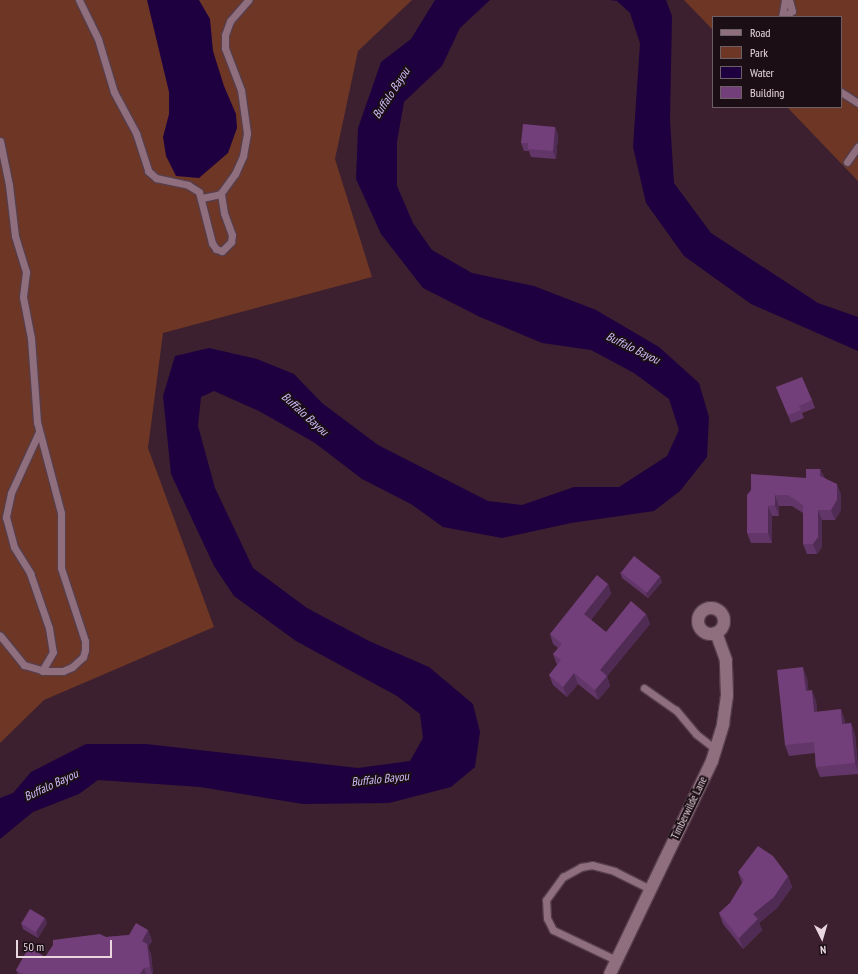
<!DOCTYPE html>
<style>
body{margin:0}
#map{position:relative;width:858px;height:974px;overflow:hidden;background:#3c202f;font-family:"PT Sans Narrow",sans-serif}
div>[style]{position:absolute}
.green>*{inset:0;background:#6e3624}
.water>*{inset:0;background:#1e0040}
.roads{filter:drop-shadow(1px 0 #563e4b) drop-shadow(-1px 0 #563e4b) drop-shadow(0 1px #563e4b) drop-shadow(0 -1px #563e4b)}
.lane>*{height:7px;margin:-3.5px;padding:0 3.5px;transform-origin:3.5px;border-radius:3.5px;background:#8f6e7e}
.street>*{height:12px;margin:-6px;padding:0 6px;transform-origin:6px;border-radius:6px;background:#8f6e7e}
.street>.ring{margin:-6px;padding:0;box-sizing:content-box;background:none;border:12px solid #8f6e7e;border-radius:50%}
.wall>*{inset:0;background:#623669}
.shaded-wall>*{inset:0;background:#502c55}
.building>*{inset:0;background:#723f7a;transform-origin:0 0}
span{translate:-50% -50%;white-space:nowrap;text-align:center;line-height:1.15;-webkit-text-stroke:4px #1b0f15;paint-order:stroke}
.street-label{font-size:11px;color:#e9d6df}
.water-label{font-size:12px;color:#d0bffb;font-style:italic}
.legend{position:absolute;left:712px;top:16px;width:130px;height:92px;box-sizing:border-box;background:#1b0f15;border:1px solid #6d5f66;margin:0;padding:5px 7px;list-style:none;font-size:12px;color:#e9d6df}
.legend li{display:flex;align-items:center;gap:8px;height:20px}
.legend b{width:20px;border:1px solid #6d5f66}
.north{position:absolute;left:802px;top:918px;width:40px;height:40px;-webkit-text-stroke:3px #1b0f15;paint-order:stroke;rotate:175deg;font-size:11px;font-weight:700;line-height:16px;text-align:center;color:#e9d6df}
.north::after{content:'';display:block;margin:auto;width:14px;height:18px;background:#e9d6df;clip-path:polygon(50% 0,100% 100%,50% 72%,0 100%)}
.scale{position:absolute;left:16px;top:940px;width:96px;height:18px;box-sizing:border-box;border:2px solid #e9d6df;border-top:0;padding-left:5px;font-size:12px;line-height:14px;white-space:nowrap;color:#e9d6df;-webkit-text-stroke:3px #1b0f15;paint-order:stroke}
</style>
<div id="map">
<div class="green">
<div style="clip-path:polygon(0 0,412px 0,358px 51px,335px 159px,372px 277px,163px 333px,148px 448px,214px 627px,44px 700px,0 743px)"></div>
<div style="clip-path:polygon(684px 0,858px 0,858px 181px,787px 107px,841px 107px,841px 17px,713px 17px,713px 30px)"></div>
</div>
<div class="water">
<div style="clip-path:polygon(147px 0,199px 0,210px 19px,213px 51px,224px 86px,236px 114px,237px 128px,228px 153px,199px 178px,176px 176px,166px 156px,163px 137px,169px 114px,169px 92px)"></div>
<div style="clip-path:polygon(435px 0,490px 0,460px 28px,442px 66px,404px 102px,397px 142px,397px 186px,413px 223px,432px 250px,472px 273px,534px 286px,596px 310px,659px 347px,699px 383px,709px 417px,707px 457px,680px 491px,654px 511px,571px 523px,502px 538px,443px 527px,411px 504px,362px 479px,315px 443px,259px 411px,214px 391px,201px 397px,198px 426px,215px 488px,253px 568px,307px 608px,369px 641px,429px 667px,473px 704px,480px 732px,475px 767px,451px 787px,389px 803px,303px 804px,200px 787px,98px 780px,79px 794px,33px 812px,0 839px,0 798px,13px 793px,31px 772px,86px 744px,146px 744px,358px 768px,410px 761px,423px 738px,420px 714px,397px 696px,296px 641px,234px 596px,214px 566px,171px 474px,163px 396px,175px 356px,209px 348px,257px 359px,294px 374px,322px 403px,378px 445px,488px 501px,522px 505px,574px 487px,619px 487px,667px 456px,679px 430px,669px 399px,634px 373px,591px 350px,542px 343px,480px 317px,423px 288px,381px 234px,356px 179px,358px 128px,381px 62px,411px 39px)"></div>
<div style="clip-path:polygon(610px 0,666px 0,672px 16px,670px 120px,674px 183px,711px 233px,818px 303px,858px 317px,858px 351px,751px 304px,684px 256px,646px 203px,633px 147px,640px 43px,630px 13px,617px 1px)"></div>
</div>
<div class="roads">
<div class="lane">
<div style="left:79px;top:0;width:43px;rotate:64deg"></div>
<div style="left:98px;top:39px;width:55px;rotate:73.2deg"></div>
<div style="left:114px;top:92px;width:47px;rotate:61.8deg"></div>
<div style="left:136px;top:133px;width:40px;rotate:72deg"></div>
<div style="left:148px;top:171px;width:11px;rotate:41deg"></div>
<div style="left:156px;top:178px;width:33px;rotate:12deg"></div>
<div style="left:188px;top:185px;width:13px;rotate:32deg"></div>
<div style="left:199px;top:192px;width:53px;rotate:75.7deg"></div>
<div style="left:212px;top:243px;width:7px;rotate:56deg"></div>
<div style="left:216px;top:249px;width:6px;rotate:18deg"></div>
<div style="left:222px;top:251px;width:13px;rotate:-45deg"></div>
<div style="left:231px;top:242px;width:7px;rotate:-82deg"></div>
<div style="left:232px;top:235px;width:23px;rotate:-110deg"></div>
<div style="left:224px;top:213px;width:20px;rotate:-99deg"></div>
<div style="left:221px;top:193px;width:24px;rotate:-54deg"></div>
<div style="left:235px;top:174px;width:20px;rotate:-66deg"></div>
<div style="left:243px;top:156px;width:23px;rotate:-80deg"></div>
<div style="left:247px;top:133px;width:43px;rotate:-97.9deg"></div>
<div style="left:241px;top:90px;width:45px;rotate:-110.9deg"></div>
<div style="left:225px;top:48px;width:13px;rotate:-90deg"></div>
<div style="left:225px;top:35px;width:15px;rotate:-70deg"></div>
<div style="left:230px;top:21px;width:28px;rotate:-49deg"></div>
<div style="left:782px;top:17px;width:17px;rotate:-80deg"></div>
<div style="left:784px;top:17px;width:10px;rotate:-37deg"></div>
<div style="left:792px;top:11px;width:11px;rotate:-105deg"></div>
<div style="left:841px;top:92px;width:20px;rotate:33deg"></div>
<div style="left:0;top:141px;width:45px;rotate:78.4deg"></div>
<div style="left:9px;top:185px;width:51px;rotate:83.3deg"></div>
<div style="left:15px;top:236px;width:38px;rotate:73deg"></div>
<div style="left:26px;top:272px;width:25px;rotate:97deg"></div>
<div style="left:23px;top:297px;width:42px;rotate:79deg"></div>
<div style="left:31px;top:338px;width:84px;rotate:85.9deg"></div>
<div style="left:37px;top:422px;width:94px;rotate:75.2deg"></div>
<div style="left:61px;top:513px;width:55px;rotate:90deg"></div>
<div style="left:61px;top:568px;width:77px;rotate:71.8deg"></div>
<div style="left:85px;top:641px;width:9px;rotate:90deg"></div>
<div style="left:85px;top:650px;width:7px;rotate:106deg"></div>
<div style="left:83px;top:657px;width:15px;rotate:138deg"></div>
<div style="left:72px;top:667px;width:10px;rotate:156deg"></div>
<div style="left:63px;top:671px;width:18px;rotate:180deg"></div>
<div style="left:45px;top:671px;width:22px;rotate:-164deg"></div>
<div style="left:24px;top:665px;width:38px;rotate:-129deg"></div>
<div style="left:847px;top:162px;width:19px;rotate:-55deg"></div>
<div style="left:202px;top:198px;width:19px;rotate:-12deg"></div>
<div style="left:39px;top:432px;width:67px;rotate:114.7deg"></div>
<div style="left:11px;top:493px;width:25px;rotate:102deg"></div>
<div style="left:6px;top:517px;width:31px;rotate:75deg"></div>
<div style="left:14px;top:547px;width:31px;rotate:58deg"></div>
<div style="left:30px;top:573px;width:58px;rotate:70.9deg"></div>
<div style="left:49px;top:628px;width:24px;rotate:81deg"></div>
<div style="left:53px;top:652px;width:22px;rotate:120deg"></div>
<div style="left:644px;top:688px;width:39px;rotate:35deg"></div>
<div style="left:676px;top:710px;width:31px;rotate:50deg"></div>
<div style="left:696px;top:734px;width:24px;rotate:38deg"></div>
<div style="left:616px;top:960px;width:70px;rotate:-154.5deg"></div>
<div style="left:553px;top:930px;width:13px;rotate:-117deg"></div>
<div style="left:547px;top:918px;width:18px;rotate:-93deg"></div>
<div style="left:546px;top:900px;width:29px;rotate:-54deg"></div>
<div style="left:563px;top:877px;width:21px;rotate:-29deg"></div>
<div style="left:581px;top:867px;width:11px;rotate:-10deg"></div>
<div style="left:592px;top:865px;width:23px;rotate:15deg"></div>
<div style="left:614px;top:871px;width:40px;rotate:26.6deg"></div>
</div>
<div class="street">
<div class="ring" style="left:698px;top:608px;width:14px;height:14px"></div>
<div style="left:610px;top:974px;width:236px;rotate:-64.4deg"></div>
<div style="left:712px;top:761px;width:39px;rotate:-73deg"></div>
<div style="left:723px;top:724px;width:29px;rotate:-82deg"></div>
<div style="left:727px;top:695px;width:35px;rotate:-92deg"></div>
<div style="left:726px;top:660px;width:29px;rotate:-110deg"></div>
</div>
</div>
<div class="wall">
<div style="clip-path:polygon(555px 127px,558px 135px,556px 159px,531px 157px,529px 151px,524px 151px,521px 143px)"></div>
<div style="clip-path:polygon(776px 387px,812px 400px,815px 408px,802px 413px,804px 418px,791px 423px)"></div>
<div style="clip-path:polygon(820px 469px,824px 477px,841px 494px,841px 510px,835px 520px,822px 520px,822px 547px,817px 554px,807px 554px,803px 544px,803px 513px,792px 506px,779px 506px,779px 516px,772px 516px,772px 543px,751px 543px,747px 533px,747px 495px,806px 478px)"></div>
<div style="clip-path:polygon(620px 572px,662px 582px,648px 598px,622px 578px)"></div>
<div style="clip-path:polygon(608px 584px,611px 594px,591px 620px,606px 632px,646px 614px,650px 624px,607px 676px,610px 686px,598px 700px,578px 684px,567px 697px,553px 685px,549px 675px,557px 665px,553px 654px,558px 648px,553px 644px,550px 634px)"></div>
<div style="clip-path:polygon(807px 678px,808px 691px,816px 701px,817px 712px,845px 720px,845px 724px,851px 723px,855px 734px,858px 766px,858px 774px,820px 777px,816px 767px,815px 753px,789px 756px,785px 745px)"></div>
<div style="clip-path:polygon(738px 872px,788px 876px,792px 887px,777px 908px,759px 923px,762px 930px,743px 949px,723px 924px,719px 913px,730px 903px,742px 883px)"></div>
<div style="clip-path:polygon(45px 918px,47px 923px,38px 938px,23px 929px,21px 923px)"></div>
<div style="clip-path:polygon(148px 930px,152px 941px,148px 947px,151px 954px,153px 974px,18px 974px,16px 970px,45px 957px,106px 937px,129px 935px)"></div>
</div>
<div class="shaded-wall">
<div style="clip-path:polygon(555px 127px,558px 135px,556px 159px,553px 151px)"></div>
<div style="clip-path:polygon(820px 469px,824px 479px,820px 476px)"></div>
<div style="clip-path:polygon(837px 484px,841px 494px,841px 510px,835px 520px,831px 510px)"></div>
<div style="clip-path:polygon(775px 495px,779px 506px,779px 516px,775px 505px)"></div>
<div style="clip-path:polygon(768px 506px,772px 516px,772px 543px,768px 533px)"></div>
<div style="clip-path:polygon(818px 510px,822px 520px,822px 547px,817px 554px,813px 544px)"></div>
<div style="clip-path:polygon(660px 576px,662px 582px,648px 598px,646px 593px)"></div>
<div style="clip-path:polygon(608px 584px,611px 594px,587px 625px,584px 614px)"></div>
<div style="clip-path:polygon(646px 614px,650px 624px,607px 676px,610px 686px,598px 700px,595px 690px,600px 670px)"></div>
<div style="clip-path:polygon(803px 667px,807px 678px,810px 702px,806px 691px)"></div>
<div style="clip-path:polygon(574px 673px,578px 684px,567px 697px,563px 687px)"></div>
<div style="clip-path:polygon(812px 690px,816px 701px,818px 722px,814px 712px)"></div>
<div style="clip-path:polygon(841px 709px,845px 720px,846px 735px,842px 724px)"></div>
<div style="clip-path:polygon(851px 723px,855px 734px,858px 771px,855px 763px)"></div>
<div style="clip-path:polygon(788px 876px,792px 887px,777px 908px,759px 923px,762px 930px,743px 949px,739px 938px,753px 914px)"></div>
<div style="clip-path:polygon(45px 918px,47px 923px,38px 938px,36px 932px)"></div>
<div style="clip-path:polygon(148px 930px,152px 941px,148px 947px,151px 954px,153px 974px,152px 974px,150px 967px,142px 941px)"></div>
<div style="clip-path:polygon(144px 968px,146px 974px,140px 974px)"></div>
</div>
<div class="building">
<div style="clip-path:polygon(523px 124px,555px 127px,553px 151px,528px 149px,528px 143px,521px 143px)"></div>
<div style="clip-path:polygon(802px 377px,812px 400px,799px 406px,801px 410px,788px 415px,776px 387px)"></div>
<div style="clip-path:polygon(806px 469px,820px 469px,820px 476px,837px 484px,837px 500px,831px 510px,818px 510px,818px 537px,813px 544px,803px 544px,803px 505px,788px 495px,775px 495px,775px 505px,768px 506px,768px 533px,747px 533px,747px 495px,751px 490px,751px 474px,806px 478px)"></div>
<div style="left:634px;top:556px;width:33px;height:21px;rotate:38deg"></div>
<div style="clip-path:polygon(597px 575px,608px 584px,584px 614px,606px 632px,631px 601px,646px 614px,600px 670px,607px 676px,595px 690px,574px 673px,563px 687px,549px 675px,561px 660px,553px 654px,562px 644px,550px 634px)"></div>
<div style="clip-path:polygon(803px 667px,806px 691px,812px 690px,814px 712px,841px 709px,842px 724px,851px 723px,855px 763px,816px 767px,814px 742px,785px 745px,777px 670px)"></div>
<div style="clip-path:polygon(758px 846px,773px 856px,788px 876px,774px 897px,753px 914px,758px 919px,739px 938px,719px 913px,730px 903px,744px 880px,738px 872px)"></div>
<div style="left:30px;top:909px;width:17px;height:17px;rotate:31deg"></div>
<div style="clip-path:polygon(136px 923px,148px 930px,142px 941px,147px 944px,150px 967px,144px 968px,140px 974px,23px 974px,16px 970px,29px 947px,45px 957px,53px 945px,53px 940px,100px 934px,106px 937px,129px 935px)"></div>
</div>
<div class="street-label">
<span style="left:689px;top:808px;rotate:-64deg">Timberwilde Lane</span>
</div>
<div class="water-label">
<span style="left:391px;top:93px;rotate:-57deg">Buffalo Bayou</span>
<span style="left:633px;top:348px;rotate:26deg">Buffalo Bayou</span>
<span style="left:305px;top:414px;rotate:42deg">Buffalo Bayou</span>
<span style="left:380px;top:779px;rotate:-6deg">Buffalo Bayou</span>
<span style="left:51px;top:785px;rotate:-25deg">Buffalo Bayou</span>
</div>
<ul class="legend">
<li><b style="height:5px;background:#8f6e7e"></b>Road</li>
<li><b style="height:11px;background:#6e3624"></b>Park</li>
<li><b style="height:11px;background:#1e0040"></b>Water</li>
<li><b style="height:11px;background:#723f7a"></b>Building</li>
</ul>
<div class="north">N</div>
<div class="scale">50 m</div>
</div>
